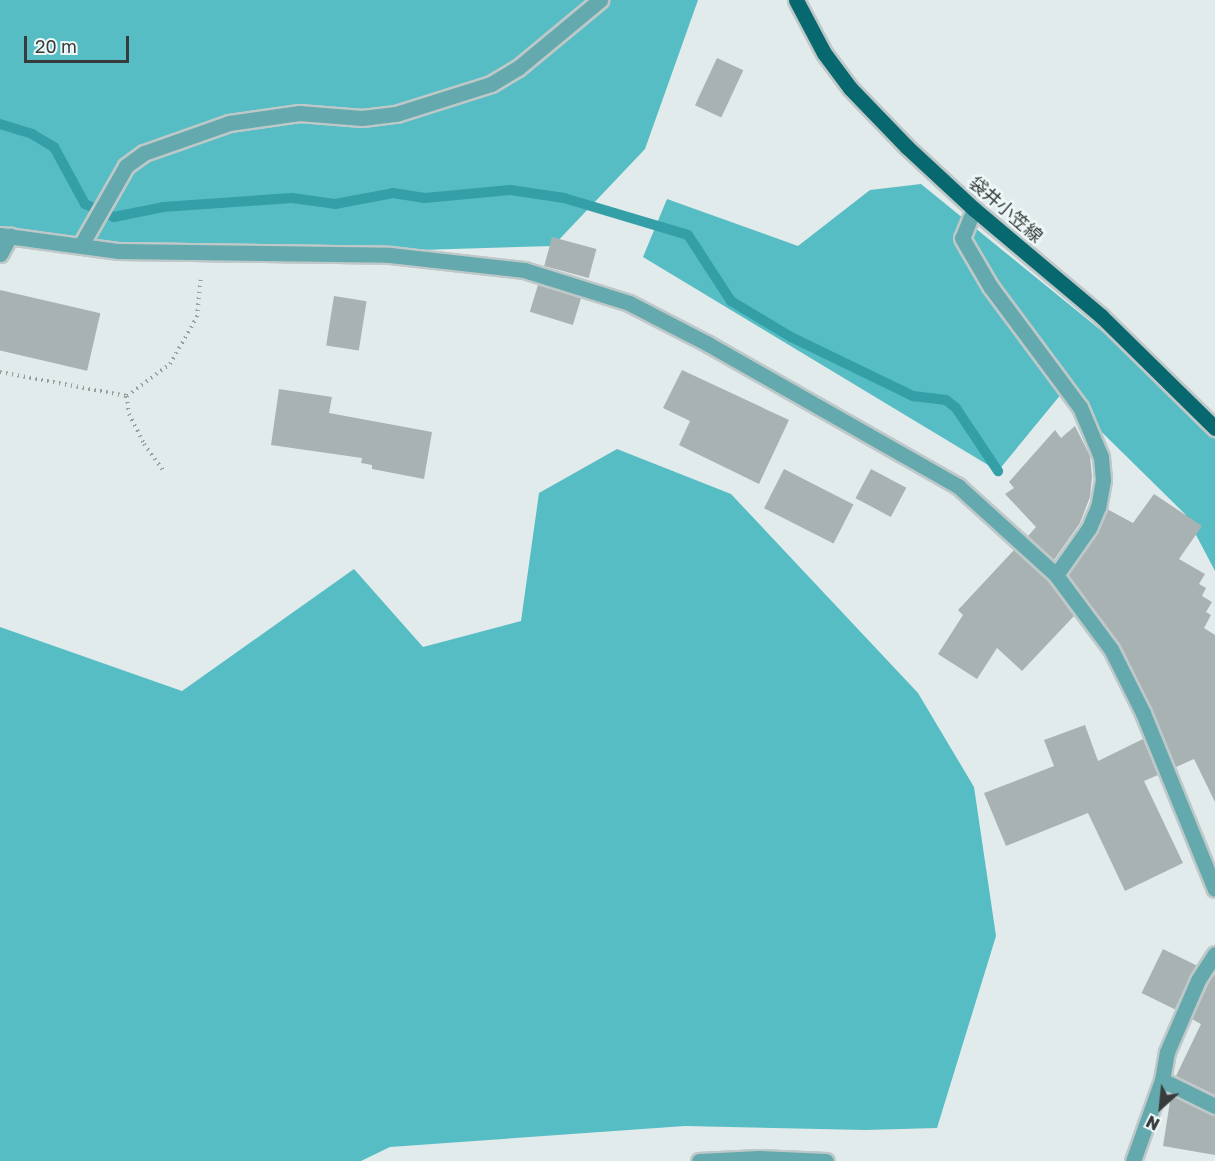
<!DOCTYPE html>
<meta charset="utf-8">
<style>
body{margin:0}
#map{position:relative;width:1215px;height:1161px;overflow:hidden;background:#e1ebeb;font-family:"Golos Text","Noto Sans JP",sans-serif}
div>[style]{position:absolute}
.forest>*{inset:0;background:#57bdc4}
.stream>*{height:10px;margin:-5px;padding:0 5px;transform-origin:5px;border-radius:5px;background:#359fa7}
.building>*{inset:0;background:#a9b2b3;transform-origin:0 0}
.path>*{height:4px;margin-top:-2px;transform-origin:0;background:repeating-linear-gradient(90deg,#979e9e 0 1.5px,transparent 0 6px)}
.roads{filter:drop-shadow(2px 0 #bfc8c8) drop-shadow(-2px 0 #bfc8c8) drop-shadow(0 2px #bfc8c8) drop-shadow(0 -2px #bfc8c8)}
.minor>*{height:15px;margin:-7.5px;padding:0 7.5px;transform-origin:7.5px;border-radius:7.5px;background:#64a9ad}
.major>*{height:15px;margin:-7.5px;padding:0 7.5px;transform-origin:7.5px;border-radius:7.5px;background:#07696f}
span{translate:-50% -50%;white-space:nowrap;text-align:center;line-height:1.15;-webkit-text-stroke:5px #eef8f9;paint-order:stroke}
.street-label{font-size:18px;color:#373b3b}
.north{position:absolute;left:1131px;top:1077px;width:60px;height:60px;-webkit-text-stroke:4px #eef8f9;paint-order:stroke;rotate:207deg;font-size:16px;font-weight:700;line-height:24px;text-align:center;color:#373b3b}
.north::after{content:'';display:block;margin:auto;width:21px;height:27px;background:#373b3b;clip-path:polygon(50% 0,100% 100%,50% 72%,0 100%)}
.scale{position:absolute;left:24px;top:36px;width:105px;height:27px;box-sizing:border-box;border:3px solid #373b3b;border-top:0;padding-left:8px;font-size:18px;line-height:21px;white-space:nowrap;color:#373b3b;-webkit-text-stroke:4px #eef8f9;paint-order:stroke}
</style>
<div id="map">
<div class="forest">
<div style="clip-path:polygon(0 0,698px 0,645px 149px,553px 246px,158px 258px,0 236px)"></div>
<div style="clip-path:polygon(921px 184px,1215px 423px,1215px 571px,1185px 514px,1062px 393px,998px 471px,643px 257px,667px 199px,798px 246px,870px 190px)"></div>
<div style="clip-path:polygon(617px 449px,731px 494px,918px 693px,974px 787px,996px 936px,937px 1128px,865px 1130px,685px 1126px,390px 1147px,361px 1161px,0 1161px,0 627px,182px 691px,354px 569px,423px 647px,521px 621px,539px 493px)"></div>
</div>
<div class="stream">
<div style="left:0;top:124px;width:34px;rotate:17deg"></div>
<div style="left:32px;top:134px;width:26px;rotate:31deg"></div>
<div style="left:54px;top:147px;width:65px;rotate:61.5deg"></div>
<div style="left:85px;top:204px;width:32px;rotate:24deg"></div>
<div style="left:114px;top:217px;width:50px;rotate:-11.5deg"></div>
<div style="left:163px;top:207px;width:129px;rotate:-4deg"></div>
<div style="left:292px;top:198px;width:43px;rotate:7.9deg"></div>
<div style="left:335px;top:204px;width:59px;rotate:-10.7deg"></div>
<div style="left:393px;top:193px;width:32px;rotate:9deg"></div>
<div style="left:425px;top:198px;width:85px;rotate:-5.4deg"></div>
<div style="left:510px;top:190px;width:55px;rotate:8.4deg"></div>
<div style="left:564px;top:198px;width:129px;rotate:16.6deg"></div>
<div style="left:688px;top:235px;width:79px;rotate:56.9deg"></div>
<div style="left:731px;top:301px;width:70px;rotate:31deg"></div>
<div style="left:791px;top:337px;width:136px;rotate:25.8deg"></div>
<div style="left:913px;top:396px;width:33px;rotate:7deg"></div>
<div style="left:946px;top:400px;width:13px;rotate:39deg"></div>
<div style="left:956px;top:408px;width:76px;rotate:56.3deg"></div>
</div>
<div class="building">
<div style="left:717px;top:58px;width:29px;height:52px;rotate:25deg"></div>
<div style="left:552px;top:237px;width:46px;height:30px;rotate:15deg"></div>
<div style="left:538px;top:285px;width:45px;height:28px;rotate:17deg"></div>
<div style="left:0;top:290px;width:103px;height:59px;rotate:13deg"></div>
<div style="left:334px;top:296px;width:33px;height:50px;rotate:9deg"></div>
<div style="clip-path:polygon(682px 370px,789px 420px,759px 484px,679px 445px,690px 421px,663px 408px)"></div>
<div style="clip-path:polygon(279px 389px,332px 397px,329px 413px,432px 432px,424px 479px,372px 469px,372px 465px,361px 463px,362px 458px,271px 445px)"></div>
<div style="clip-path:polygon(1075px 426px,1090px 456px,1092px 477px,1090px 497px,1080px 523px,1054px 560px,1028px 536px,1036px 527px,1005px 494px,1014px 488px,1009px 482px,1055px 430px,1061px 438px)"></div>
<div style="left:784px;top:469px;width:78px;height:44px;rotate:27deg"></div>
<div style="left:871px;top:469px;width:40px;height:33px;rotate:28deg"></div>
<div style="clip-path:polygon(1154px 494px,1202px 526px,1179px 559px,1205px 574px,1199px 584px,1206px 588px,1202px 596px,1212px 602px,1206px 612px,1211px 615px,1204px 628px,1215px 635px,1215px 802px,1194px 759px,1176px 767px,1152px 709px,1120px 644px,1068px 575px,1097px 534px,1107px 509px,1133px 523px)"></div>
<div style="clip-path:polygon(1014px 550px,1049px 582px,1074px 616px,1022px 671px,997px 648px,977px 679px,938px 654px,963px 615px,958px 610px)"></div>
<div style="clip-path:polygon(1085px 725px,1098px 761px,1143px 739px,1158px 775px,1144px 781px,1183px 863px,1125px 891px,1088px 813px,1006px 846px,984px 793px,1054px 766px,1044px 740px)"></div>
<div style="left:1163px;top:949px;width:37px;height:49px;rotate:26deg"></div>
<div style="clip-path:polygon(1213px 974px,1215px 975px,1215px 1095px,1176px 1076px,1201px 1024px,1192px 1019px)"></div>
<div style="clip-path:polygon(1171px 1095px,1215px 1116px,1215px 1155px,1163px 1146px)"></div>
</div>
<div class="path">
<div style="left:0;top:372px;width:129px;rotate:10.7deg"></div>
<div style="left:127px;top:396px;width:18px;rotate:84deg"></div>
<div style="left:129px;top:414px;width:34px;rotate:63deg"></div>
<div style="left:144px;top:444px;width:36px;rotate:54deg"></div>
<div style="left:127px;top:396px;width:54px;rotate:-36.7deg"></div>
<div style="left:170px;top:364px;width:54px;rotate:-60.1deg"></div>
<div style="left:197px;top:317px;width:41px;rotate:-84.4deg"></div>
</div>
<div class="roads">
<div class="minor">
<div style="left:974px;top:209px;width:31px;rotate:112deg"></div>
<div style="left:962px;top:238px;width:56px;rotate:59.7deg"></div>
<div style="left:990px;top:286px;width:151px;rotate:53.4deg"></div>
<div style="left:1080px;top:407px;width:54px;rotate:67.2deg"></div>
<div style="left:1101px;top:457px;width:23px;rotate:85deg"></div>
<div style="left:1103px;top:480px;width:27px;rotate:100deg"></div>
<div style="left:1098px;top:507px;width:23px;rotate:113deg"></div>
<div style="left:1089px;top:528px;width:57px;rotate:125.1deg"></div>
<div style="left:0;top:235px;width:120px;rotate:7.7deg"></div>
<div style="left:119px;top:251px;width:271px;rotate:0.8deg"></div>
<div style="left:390px;top:255px;width:135px;rotate:6.4deg"></div>
<div style="left:524px;top:270px;width:110px;rotate:17.4deg"></div>
<div style="left:629px;top:303px;width:89px;rotate:27.4deg"></div>
<div style="left:708px;top:344px;width:288px;rotate:29.6deg"></div>
<div style="left:958px;top:486px;width:132px;rotate:42.2deg"></div>
<div style="left:1056px;top:575px;width:92px;rotate:53.4deg"></div>
<div style="left:1111px;top:649px;width:72px;rotate:63.4deg"></div>
<div style="left:1143px;top:713px;width:190px;rotate:67.8deg"></div>
<div style="left:81px;top:245px;width:91px;rotate:-60.3deg"></div>
<div style="left:126px;top:166px;width:22px;rotate:-36deg"></div>
<div style="left:144px;top:153px;width:90px;rotate:-19.4deg"></div>
<div style="left:229px;top:123px;width:71px;rotate:-8.1deg"></div>
<div style="left:299px;top:113px;width:63px;rotate:4.5deg"></div>
<div style="left:362px;top:118px;width:34px;rotate:-7deg"></div>
<div style="left:396px;top:114px;width:100px;rotate:-17.5deg"></div>
<div style="left:491px;top:84px;width:31px;rotate:-31deg"></div>
<div style="left:518px;top:68px;width:107px;rotate:-39.7deg"></div>
<div style="left:0;top:254px;width:21px;rotate:-61deg"></div>
<div style="left:1162px;top:1080px;width:59px;rotate:26.1deg"></div>
<div style="left:699px;top:1161px;width:60px;rotate:-2.9deg"></div>
<div style="left:759px;top:1158px;width:67px;rotate:2.6deg"></div>
<div style="left:1133px;top:1161px;width:86px;rotate:-70.3deg"></div>
<div style="left:1162px;top:1080px;width:28px;rotate:-80deg"></div>
<div style="left:1167px;top:1052px;width:78px;rotate:-66.7deg"></div>
<div style="left:1198px;top:980px;width:31px;rotate:-57deg"></div>
</div>
<div class="major">
<div style="left:796px;top:0;width:60px;rotate:62.2deg"></div>
<div style="left:824px;top:53px;width:44px;rotate:53.4deg"></div>
<div style="left:850px;top:88px;width:82px;rotate:46deg"></div>
<div style="left:907px;top:147px;width:91px;rotate:42.8deg"></div>
<div style="left:974px;top:209px;width:166px;rotate:40.1deg"></div>
<div style="left:1101px;top:316px;width:160px;rotate:44.5deg"></div>
</div>
</div>
<div class="street-label">
<span style="left:1006px;top:209px;rotate:41deg">袋井小笠線</span>
</div>
<div class="north">N</div>
<div class="scale">20 m</div>
</div>
